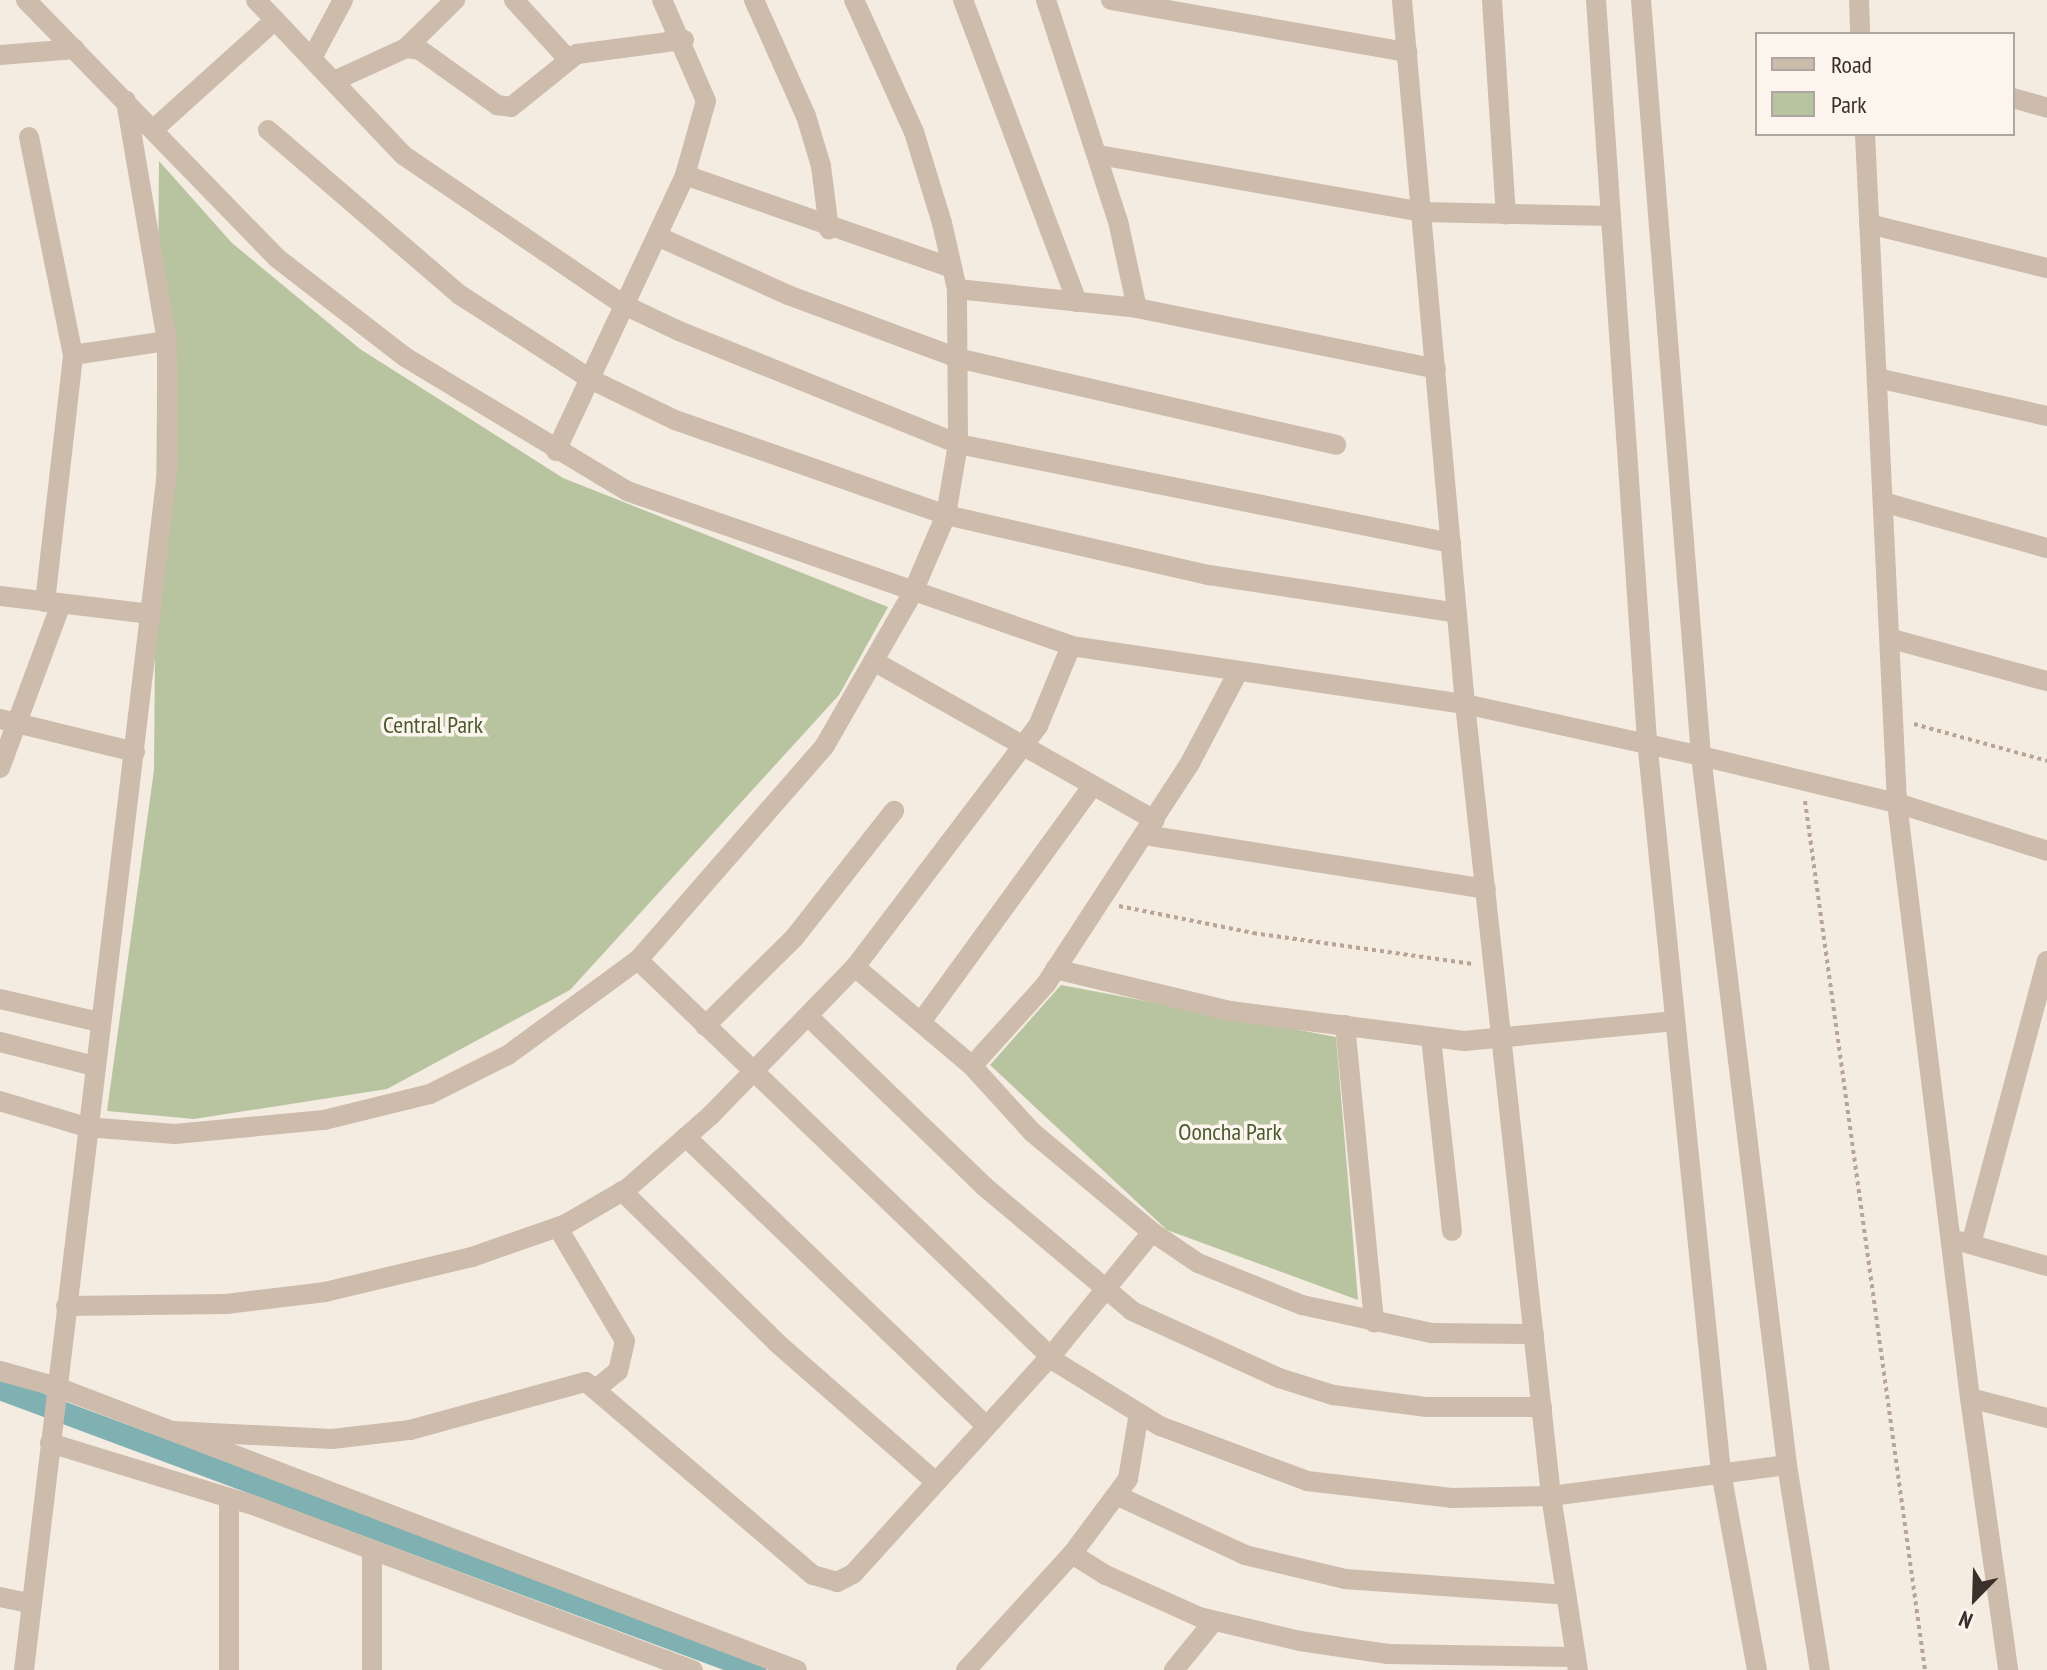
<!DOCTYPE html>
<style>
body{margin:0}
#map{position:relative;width:2047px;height:1670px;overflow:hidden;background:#f4ebe1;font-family:"PT Sans Narrow",sans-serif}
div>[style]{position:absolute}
.green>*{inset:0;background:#b8c4a0}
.canal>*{height:22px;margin:-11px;padding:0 11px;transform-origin:11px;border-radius:11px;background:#7fb0b2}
.path>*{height:4px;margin-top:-2px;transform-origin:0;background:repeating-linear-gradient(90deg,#b9a596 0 4px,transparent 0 8px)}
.minor>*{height:20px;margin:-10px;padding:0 10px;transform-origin:10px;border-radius:10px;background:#cdbbac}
.tertiary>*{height:20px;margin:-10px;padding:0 10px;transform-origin:10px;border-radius:10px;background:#cdbbac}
span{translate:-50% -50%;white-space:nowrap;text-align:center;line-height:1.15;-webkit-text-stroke:7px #fbf5ee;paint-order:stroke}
.park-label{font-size:24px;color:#4a5a2e}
.legend{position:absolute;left:1755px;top:32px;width:260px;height:104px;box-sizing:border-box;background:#fbf5ee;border:2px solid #aea6a0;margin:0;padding:10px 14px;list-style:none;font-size:24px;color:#3b302b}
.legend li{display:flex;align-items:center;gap:16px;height:40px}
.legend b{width:40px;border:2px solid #aea6a0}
.north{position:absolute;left:1935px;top:1558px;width:80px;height:80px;-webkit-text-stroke:6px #fbf5ee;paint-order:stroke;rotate:203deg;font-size:22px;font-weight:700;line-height:32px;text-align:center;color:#3b302b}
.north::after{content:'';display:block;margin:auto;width:28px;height:36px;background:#3b302b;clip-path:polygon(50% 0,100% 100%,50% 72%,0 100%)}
</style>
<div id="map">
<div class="green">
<div style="clip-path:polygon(159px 161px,232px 243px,360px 349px,563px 478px,888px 607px,839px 695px,570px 990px,387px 1089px,194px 1119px,107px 1111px,154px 770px)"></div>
<div style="clip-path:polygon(1061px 985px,1336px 1037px,1358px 1300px,1167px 1230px,990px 1065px)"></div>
</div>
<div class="canal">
<div style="left:0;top:1389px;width:806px;rotate:20.41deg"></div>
</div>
<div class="path">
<div style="left:1914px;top:724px;width:138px;rotate:15.5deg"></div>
<div style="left:1805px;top:801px;width:877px;rotate:82.14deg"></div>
<div style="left:1119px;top:906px;width:137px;rotate:11.4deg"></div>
<div style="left:1253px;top:933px;width:222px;rotate:8deg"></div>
</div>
<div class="minor">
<div style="left:256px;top:0;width:214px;rotate:46.5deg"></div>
<div style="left:403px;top:155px;width:265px;rotate:34.2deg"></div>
<div style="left:622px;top:304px;width:63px;rotate:25.3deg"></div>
<div style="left:679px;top:331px;width:301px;rotate:22deg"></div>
<div style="left:958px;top:444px;width:503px;rotate:11.35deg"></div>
<div style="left:514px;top:0;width:79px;rotate:47.6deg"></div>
<div style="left:754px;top:0;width:127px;rotate:65.9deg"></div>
<div style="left:806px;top:116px;width:52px;rotate:73.3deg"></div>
<div style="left:821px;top:166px;width:64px;rotate:82.8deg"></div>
<div style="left:963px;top:0;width:323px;rotate:69.3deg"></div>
<div style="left:1046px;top:0;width:232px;rotate:72deg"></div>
<div style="left:1118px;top:221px;width:89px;rotate:77.7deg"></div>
<div style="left:1137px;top:308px;width:305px;rotate:11.5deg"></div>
<div style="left:1111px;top:0;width:301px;rotate:10deg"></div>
<div style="left:1402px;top:0;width:707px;rotate:84.89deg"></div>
<div style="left:1465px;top:704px;width:797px;rotate:83.8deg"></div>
<div style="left:1551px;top:1496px;width:176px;rotate:81.2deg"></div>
<div style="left:1492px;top:0;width:215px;rotate:86.3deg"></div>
<div style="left:1859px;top:0;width:34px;rotate:88deg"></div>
<div style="left:406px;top:48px;width:69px;rotate:-44.4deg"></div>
<div style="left:0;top:55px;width:75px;rotate:-4.6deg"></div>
<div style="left:312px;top:58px;width:66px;rotate:-61.9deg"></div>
<div style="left:334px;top:81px;width:79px;rotate:-24.6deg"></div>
<div style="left:406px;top:48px;width:14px;rotate:8deg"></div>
<div style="left:420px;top:50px;width:95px;rotate:35.5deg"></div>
<div style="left:497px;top:105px;width:14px;rotate:8deg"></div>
<div style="left:511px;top:107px;width:85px;rotate:-38.8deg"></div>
<div style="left:577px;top:54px;width:108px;rotate:-7.5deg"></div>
<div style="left:2013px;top:98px;width:35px;rotate:16deg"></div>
<div style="left:154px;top:129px;width:163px;rotate:-42deg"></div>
<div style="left:268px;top:130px;width:253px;rotate:40.7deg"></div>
<div style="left:460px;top:295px;width:157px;rotate:32.8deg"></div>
<div style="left:592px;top:380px;width:92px;rotate:25.7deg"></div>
<div style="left:675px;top:420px;width:287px;rotate:19.3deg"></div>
<div style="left:946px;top:515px;width:270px;rotate:12.9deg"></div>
<div style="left:1209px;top:575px;width:251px;rotate:8.7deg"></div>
<div style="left:1865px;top:134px;width:670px;rotate:87.26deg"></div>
<div style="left:1897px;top:803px;width:599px;rotate:83.01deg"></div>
<div style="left:1970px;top:1398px;width:80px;rotate:14.6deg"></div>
<div style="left:29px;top:137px;width:222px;rotate:78.6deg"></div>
<div style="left:73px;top:355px;width:95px;rotate:-8.5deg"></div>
<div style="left:1099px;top:155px;width:328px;rotate:10deg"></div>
<div style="left:1422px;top:212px;width:189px;rotate:1.2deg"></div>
<div style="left:685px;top:175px;width:283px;rotate:19.2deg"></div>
<div style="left:1869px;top:224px;width:183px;rotate:13.9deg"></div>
<div style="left:657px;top:236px;width:144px;rotate:24.2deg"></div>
<div style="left:788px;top:295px;width:180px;rotate:20.4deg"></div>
<div style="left:957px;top:358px;width:389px;rotate:12.9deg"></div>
<div style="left:957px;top:289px;width:181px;rotate:6deg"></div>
<div style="left:1877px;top:378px;width:174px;rotate:12.6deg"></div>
<div style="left:556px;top:451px;width:305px;rotate:-64.9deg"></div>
<div style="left:685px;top:175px;width:77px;rotate:-74.2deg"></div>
<div style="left:706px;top:101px;width:110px;rotate:-113.5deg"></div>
<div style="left:1883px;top:502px;width:170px;rotate:15.7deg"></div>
<div style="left:0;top:596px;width:152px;rotate:6.8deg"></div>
<div style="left:45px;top:602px;width:249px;rotate:-83.5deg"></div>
<div style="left:1892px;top:639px;width:161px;rotate:15.2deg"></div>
<div style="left:877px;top:663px;width:319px;rotate:29.5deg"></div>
<div style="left:0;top:719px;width:139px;rotate:13.7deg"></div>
<div style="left:1701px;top:756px;width:202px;rotate:13.5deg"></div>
<div style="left:1897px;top:803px;width:157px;rotate:17.7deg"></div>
<div style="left:0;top:768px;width:175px;rotate:-69.6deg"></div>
<div style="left:1145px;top:835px;width:345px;rotate:9deg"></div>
<div style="left:638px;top:960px;width:580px;rotate:43.88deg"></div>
<div style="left:1056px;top:1362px;width:122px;rotate:31.6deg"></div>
<div style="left:1160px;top:1426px;width:157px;rotate:20.5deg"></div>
<div style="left:1307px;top:1481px;width:145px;rotate:6.7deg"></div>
<div style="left:1451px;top:1498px;width:100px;rotate:-1.1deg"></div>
<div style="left:1551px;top:1496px;width:238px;rotate:-7.5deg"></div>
<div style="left:855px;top:967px;width:303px;rotate:-52.8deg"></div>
<div style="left:1038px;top:726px;width:87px;rotate:-67.6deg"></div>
<div style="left:1055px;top:969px;width:180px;rotate:13.5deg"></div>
<div style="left:1230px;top:1011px;width:236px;rotate:7.3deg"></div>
<div style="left:1464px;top:1041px;width:212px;rotate:-5.4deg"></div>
<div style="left:0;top:999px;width:103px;rotate:13deg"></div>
<div style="left:810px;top:1018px;width:243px;rotate:44deg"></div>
<div style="left:985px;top:1187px;width:192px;rotate:40.1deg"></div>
<div style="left:1132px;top:1311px;width:162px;rotate:24.5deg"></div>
<div style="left:1279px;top:1378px;width:57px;rotate:17.5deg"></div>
<div style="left:1333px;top:1395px;width:95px;rotate:7.3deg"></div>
<div style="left:1427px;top:1407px;width:115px"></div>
<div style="left:921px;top:1022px;width:291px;rotate:-54deg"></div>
<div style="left:1345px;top:1025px;width:299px;rotate:84.4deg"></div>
<div style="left:705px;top:1026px;width:125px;rotate:-44.7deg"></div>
<div style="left:794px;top:938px;width:162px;rotate:-51.8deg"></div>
<div style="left:1431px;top:1038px;width:194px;rotate:83.8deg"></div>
<div style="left:0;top:1042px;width:97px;rotate:14.3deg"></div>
<div style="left:0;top:1101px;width:90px;rotate:16.8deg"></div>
<div style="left:86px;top:1127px;width:89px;rotate:4.5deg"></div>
<div style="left:175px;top:1134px;width:150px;rotate:-5.4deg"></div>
<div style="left:324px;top:1120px;width:109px;rotate:-13.8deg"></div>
<div style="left:430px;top:1094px;width:87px;rotate:-26.6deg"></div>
<div style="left:508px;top:1055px;width:161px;rotate:-36.2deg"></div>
<div style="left:638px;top:960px;width:283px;rotate:-48.9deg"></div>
<div style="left:824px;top:747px;width:177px;rotate:-60.1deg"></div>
<div style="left:912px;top:594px;width:86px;rotate:-66.7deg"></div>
<div style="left:946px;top:515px;width:72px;rotate:-80.4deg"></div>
<div style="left:958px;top:444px;width:155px;rotate:-90.4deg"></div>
<div style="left:957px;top:289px;width:68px;rotate:-102.8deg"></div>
<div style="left:942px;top:223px;width:95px;rotate:-107.1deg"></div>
<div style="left:914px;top:132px;width:145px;rotate:-114.4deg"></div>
<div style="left:686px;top:1137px;width:417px;rotate:43.9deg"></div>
<div style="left:622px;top:1191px;width:217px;rotate:44.4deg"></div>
<div style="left:777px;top:1343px;width:211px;rotate:41.2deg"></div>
<div style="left:558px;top:1228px;width:131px;rotate:59.3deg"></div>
<div style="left:625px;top:1341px;width:31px;rotate:103deg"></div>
<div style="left:618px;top:1371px;width:27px;rotate:141deg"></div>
<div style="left:1152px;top:1232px;width:55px;rotate:34deg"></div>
<div style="left:1198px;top:1263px;width:112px;rotate:22deg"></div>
<div style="left:1302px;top:1305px;width:133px;rotate:12.2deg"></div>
<div style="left:1432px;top:1333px;width:102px;rotate:0.6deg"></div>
<div style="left:1959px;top:1241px;width:91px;rotate:15.9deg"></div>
<div style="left:1971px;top:1244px;width:293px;rotate:-75deg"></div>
<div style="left:66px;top:1306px;width:160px;rotate:-0.7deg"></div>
<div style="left:226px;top:1304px;width:100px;rotate:-6.9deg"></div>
<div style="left:325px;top:1292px;width:151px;rotate:-13.4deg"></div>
<div style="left:472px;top:1257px;width:100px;rotate:-19.3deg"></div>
<div style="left:566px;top:1224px;width:72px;rotate:-30.1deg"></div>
<div style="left:628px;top:1188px;width:109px;rotate:-41.3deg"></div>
<div style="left:710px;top:1116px;width:208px;rotate:-45.8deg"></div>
<div style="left:855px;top:967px;width:153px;rotate:40.2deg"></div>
<div style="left:972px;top:1066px;width:110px;rotate:-47.9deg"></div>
<div style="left:1046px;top:984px;width:262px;rotate:-56.9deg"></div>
<div style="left:1189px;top:765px;width:103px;rotate:-62.2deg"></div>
<div style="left:0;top:1371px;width:59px;rotate:15.7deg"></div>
<div style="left:57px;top:1387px;width:792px;rotate:20.93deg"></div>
<div style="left:1970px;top:1398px;width:275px;rotate:82deg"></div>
<div style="left:1139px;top:1413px;width:67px;rotate:99.5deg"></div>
<div style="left:1128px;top:1479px;width:94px;rotate:126.7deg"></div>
<div style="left:1072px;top:1554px;width:40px;rotate:32deg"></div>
<div style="left:1106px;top:1575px;width:102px;rotate:24.3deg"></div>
<div style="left:1199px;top:1617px;width:104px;rotate:13.4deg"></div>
<div style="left:1300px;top:1641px;width:89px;rotate:8.4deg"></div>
<div style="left:1388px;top:1654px;width:188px;rotate:0.9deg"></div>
<div style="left:173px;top:1431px;width:159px;rotate:2.9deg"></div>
<div style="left:332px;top:1439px;width:79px;rotate:-6.6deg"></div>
<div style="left:410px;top:1430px;width:182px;rotate:-15.3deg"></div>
<div style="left:586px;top:1382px;width:298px;rotate:40.4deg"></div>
<div style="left:813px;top:1575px;width:25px;rotate:16deg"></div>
<div style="left:837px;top:1582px;width:18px;rotate:-27deg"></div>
<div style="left:853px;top:1574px;width:294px;rotate:-47.8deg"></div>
<div style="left:1051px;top:1356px;width:160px;rotate:-50.8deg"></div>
<div style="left:1152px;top:1232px;width:155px;rotate:-140.2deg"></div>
<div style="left:1033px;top:1133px;width:91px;rotate:-132.3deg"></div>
<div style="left:50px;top:1443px;width:212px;rotate:17deg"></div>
<div style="left:253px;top:1505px;width:470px;rotate:20.6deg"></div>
<div style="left:1118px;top:1496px;width:140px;rotate:24.9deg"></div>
<div style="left:1245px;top:1555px;width:103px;rotate:13.5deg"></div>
<div style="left:1345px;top:1579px;width:222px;rotate:4.1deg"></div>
<div style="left:0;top:1597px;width:29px;rotate:12deg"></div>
<div style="left:24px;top:1670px;width:1215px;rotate:-83.19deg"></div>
<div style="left:168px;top:464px;width:123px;rotate:-90.5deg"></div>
<div style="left:167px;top:341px;width:244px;rotate:-99.7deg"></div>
<div style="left:229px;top:1670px;width:172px;rotate:-90deg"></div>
<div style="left:372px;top:1670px;width:120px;rotate:-90deg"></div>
<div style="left:966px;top:1670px;width:157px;rotate:-47.6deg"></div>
<div style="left:1174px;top:1670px;width:63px;rotate:-50.8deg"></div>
</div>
<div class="tertiary">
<div style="left:26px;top:0;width:360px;rotate:45.8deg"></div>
<div style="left:277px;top:258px;width:162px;rotate:37.7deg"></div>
<div style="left:405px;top:357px;width:259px;rotate:31.1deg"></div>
<div style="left:627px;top:491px;width:470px;rotate:19.2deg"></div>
<div style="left:1071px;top:646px;width:398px;rotate:8.4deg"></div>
<div style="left:1465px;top:704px;width:242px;rotate:12.4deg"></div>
<div style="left:1596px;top:0;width:742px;rotate:86.06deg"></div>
<div style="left:1647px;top:740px;width:736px;rotate:84.23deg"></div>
<div style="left:1721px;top:1472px;width:201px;rotate:79.7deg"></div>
<div style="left:1641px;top:0;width:758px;rotate:85.46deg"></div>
<div style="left:1701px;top:756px;width:714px;rotate:83.08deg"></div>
<div style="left:1787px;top:1465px;width:208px;rotate:80.9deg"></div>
</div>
<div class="park-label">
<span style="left:433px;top:725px">Central Park</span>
<span style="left:1230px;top:1132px">Ooncha Park</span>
</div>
<ul class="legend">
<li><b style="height:10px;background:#cdbbac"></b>Road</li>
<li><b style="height:22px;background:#b8c4a0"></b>Park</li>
</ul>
<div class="north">N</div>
</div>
